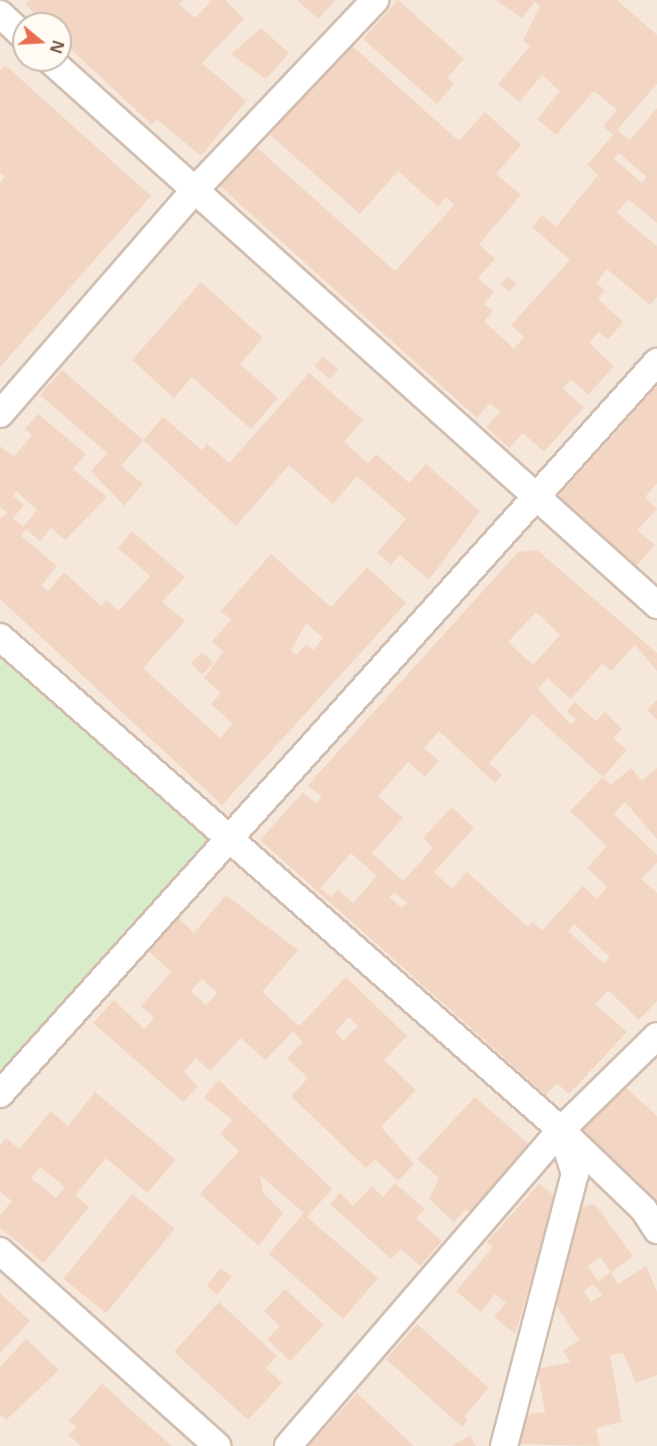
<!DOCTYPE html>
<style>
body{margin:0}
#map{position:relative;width:657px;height:1446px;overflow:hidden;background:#fdf6ec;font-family:"Noto Sans",sans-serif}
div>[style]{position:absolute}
.residential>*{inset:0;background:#f5e8da}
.green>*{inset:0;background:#d8ecc9}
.building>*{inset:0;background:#f3d5c3;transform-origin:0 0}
.roads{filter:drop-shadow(2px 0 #d1beb0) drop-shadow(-2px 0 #d1beb0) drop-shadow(0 2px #d1beb0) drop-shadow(0 -2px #d1beb0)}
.street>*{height:26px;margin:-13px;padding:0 13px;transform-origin:13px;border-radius:13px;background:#fff}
span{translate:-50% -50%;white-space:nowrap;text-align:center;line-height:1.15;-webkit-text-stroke:4.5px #fffaf3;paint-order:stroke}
.north{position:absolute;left:12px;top:12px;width:60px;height:60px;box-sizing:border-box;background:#fffaf3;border:2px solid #cabbb1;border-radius:50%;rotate:108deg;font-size:16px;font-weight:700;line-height:24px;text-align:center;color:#7a5c4d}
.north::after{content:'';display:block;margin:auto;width:21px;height:27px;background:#e76f51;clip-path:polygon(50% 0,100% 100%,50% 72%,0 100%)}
</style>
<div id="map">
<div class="residential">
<div style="clip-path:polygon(evenodd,0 0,657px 0,657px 1446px,0 1446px,0 0,24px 24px,60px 24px,60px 60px,24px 60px,24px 24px)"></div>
</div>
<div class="green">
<div style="clip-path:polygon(0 637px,233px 840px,0 1094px)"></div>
</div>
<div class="building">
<div style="clip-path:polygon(30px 0,183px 0,179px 4px,195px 18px,212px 0,225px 0,244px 19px,202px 63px,246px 101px,201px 156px,157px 119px,152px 125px,60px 39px,60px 24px,45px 24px,25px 4px)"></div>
<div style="clip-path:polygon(297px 0,336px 0,318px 19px)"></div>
<div style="clip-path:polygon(398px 0,464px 59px,447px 78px,454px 84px,437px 104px,363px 39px)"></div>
<div style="clip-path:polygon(evenodd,495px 0,617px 0,657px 35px,657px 84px,617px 130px,630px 140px,657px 108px,657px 223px,628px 199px,617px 213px,657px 246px,657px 297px,650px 305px,607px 269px,596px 283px,605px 290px,598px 299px,623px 322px,608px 340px,599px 332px,589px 343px,614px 366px,588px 395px,571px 379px,563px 389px,584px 407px,544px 452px,523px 433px,509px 448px,486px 427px,500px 412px,490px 403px,477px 418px,219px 185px,254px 145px,395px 271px,454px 205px,446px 197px,438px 207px,398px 171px,360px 214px,270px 135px,349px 43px,459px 141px,485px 112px,521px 145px,496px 174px,521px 195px,479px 244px,495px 259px,478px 278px,494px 292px,484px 304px,493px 311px,484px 321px,514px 349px,524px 337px,511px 325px,570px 260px,532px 227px,542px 215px,556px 227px,598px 175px,587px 165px,613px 135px,603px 126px,617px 110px,594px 91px,556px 135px,537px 119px,560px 91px,542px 75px,519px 102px,498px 84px,530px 46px,523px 40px,540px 7px,535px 2px,522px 18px,495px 0,619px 153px,647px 177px,642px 183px,614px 159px,619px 153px)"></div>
<div style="clip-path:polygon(261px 28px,289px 53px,266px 79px,231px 54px)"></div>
<div style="clip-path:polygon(5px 65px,151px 196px,0 367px,0 183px,5px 177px,0 173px,0 71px)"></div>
<div style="left:508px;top:276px;width:11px;height:11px;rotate:41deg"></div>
<div style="clip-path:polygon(201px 282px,263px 338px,240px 364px,278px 398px,251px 429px,192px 377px,174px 398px,132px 360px)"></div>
<div style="left:323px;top:356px;width:20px;height:13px;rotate:41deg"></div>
<div style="clip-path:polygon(62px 370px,143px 440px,121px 466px,143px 484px,124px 506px,91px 471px,107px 453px,40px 395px)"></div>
<div style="clip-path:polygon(309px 373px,363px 420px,344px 442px,368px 463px,376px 454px,409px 483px,426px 464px,480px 511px,429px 580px,400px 555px,391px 565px,377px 553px,406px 519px,357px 476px,333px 504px,289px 465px,236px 526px,143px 440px,163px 417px,202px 450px,207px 444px,229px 463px)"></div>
<div style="clip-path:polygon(657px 386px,657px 483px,645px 497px,657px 509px,637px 530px,655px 545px,633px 570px,555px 500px)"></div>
<div style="clip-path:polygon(evenodd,38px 414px,86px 454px,73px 469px,107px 497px,65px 540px,51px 528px,40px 541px,26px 529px,21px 536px,57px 566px,41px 586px,48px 591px,64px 572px,101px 606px,106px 600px,119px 611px,150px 576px,118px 548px,132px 531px,185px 577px,162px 602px,185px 621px,143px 668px,220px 738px,233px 724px,211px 704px,221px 693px,204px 678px,223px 652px,212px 641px,231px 620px,221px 611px,271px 554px,331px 607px,367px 567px,406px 603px,222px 805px,0 599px,0 518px,8px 513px,0 507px,0 446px,14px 457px,32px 435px,25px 429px,38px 414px,16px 491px,37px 510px,23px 527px,13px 518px,24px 505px,13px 496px,16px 491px,38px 414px,306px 623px,323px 638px,313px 650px,306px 644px,296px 655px,291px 650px,306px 623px)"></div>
<div style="clip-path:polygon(evenodd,537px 550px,657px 653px,657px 671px,635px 645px,611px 671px,602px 664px,571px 699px,547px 678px,538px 689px,571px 725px,576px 719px,567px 711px,575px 702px,596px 721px,605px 712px,622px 729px,613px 738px,627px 750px,603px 777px,533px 714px,489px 763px,502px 775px,495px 783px,439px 731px,424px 748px,439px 761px,425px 777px,408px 762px,378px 796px,403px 818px,372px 853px,403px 881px,433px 848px,423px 838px,452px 807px,474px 828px,434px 872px,452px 889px,467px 872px,528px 927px,532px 922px,542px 930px,583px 886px,597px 899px,607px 887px,587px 868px,607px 846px,570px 811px,603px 777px,611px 785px,631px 768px,642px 781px,657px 768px,657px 839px,625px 802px,614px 814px,657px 855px,657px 863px,641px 879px,657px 893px,657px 1001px,639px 1020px,608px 990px,595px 1004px,627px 1032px,569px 1094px,557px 1083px,546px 1095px,260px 840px,303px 792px,316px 804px,322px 797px,308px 785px,518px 552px,537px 550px,536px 612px,560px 635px,533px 665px,508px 642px,536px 612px,537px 550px,351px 853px,377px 876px,353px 903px,338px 889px,331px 897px,320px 888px,351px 853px,537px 550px,394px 892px,407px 903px,402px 908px,389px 897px,394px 892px,537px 550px,574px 924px,610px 957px,604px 964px,568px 931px,574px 924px)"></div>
<div style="left:202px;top:652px;width:16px;height:16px;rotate:45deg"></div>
<div style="clip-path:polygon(657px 700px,657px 720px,647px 710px)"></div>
<div style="clip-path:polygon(evenodd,226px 895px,298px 950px,262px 992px,299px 1026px,346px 977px,407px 1036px,384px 1060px,416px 1090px,381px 1127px,414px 1164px,398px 1181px,375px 1159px,366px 1168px,291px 1096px,308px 1078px,287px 1058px,303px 1042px,293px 1032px,265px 1060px,241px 1038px,210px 1071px,196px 1058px,184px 1072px,198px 1086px,183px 1102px,93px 1023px,114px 1000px,144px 1029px,154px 1018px,141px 1006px,171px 972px,147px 950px,177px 917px,194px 933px,226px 895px,202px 979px,217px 993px,206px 1005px,191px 991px,202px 979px,226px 895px,349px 1017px,358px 1026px,343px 1041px,335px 1032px,349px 1017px)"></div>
<div style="clip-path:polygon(219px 1080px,332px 1189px,307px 1217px,378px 1278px,343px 1319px,269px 1254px,304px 1213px,260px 1175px,263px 1193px,283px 1213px,259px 1246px,200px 1194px,239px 1151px,220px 1134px,232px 1120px,204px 1097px)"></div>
<div style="clip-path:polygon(623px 1085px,657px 1116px,657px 1212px,582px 1130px)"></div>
<div style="clip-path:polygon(evenodd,95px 1092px,176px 1160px,147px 1193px,106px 1158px,75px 1195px,89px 1207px,44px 1263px,0 1228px,0 1215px,12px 1201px,0 1192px,0 1146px,6px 1138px,19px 1149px,51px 1111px,68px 1126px,95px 1092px,40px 1167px,65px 1187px,56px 1198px,31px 1178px,40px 1167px)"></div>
<div style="clip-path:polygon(475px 1097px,530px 1145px,471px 1214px,466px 1209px,454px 1222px,429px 1199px,439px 1178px,417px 1159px)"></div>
<div style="clip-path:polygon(395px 1183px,425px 1209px,416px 1218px,442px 1241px,420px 1266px,401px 1249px,391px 1259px,330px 1204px,340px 1193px,353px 1206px,372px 1186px,383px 1197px)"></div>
<div style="clip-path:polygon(539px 1184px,557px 1198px,515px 1334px,494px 1317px,506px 1303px,495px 1294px,481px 1312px,456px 1291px,493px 1247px,487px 1242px)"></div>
<div style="left:132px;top:1194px;width:55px;height:109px;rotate:39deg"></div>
<div style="clip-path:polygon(evenodd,595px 1204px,633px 1256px,611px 1272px,600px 1257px,587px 1266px,598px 1281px,611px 1272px,618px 1284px,646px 1266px,657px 1292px,657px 1375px,636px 1383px,623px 1353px,610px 1355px,622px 1422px,596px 1428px,600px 1446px,516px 1444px,519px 1416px,545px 1412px,537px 1369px,570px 1362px,563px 1351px,579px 1340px,549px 1294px,574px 1209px,595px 1204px,593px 1284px,602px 1295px,591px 1302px,584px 1291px,593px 1284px)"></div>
<div style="left:221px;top:1268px;width:14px;height:23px;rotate:39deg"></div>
<div style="clip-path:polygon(285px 1289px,324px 1325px,290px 1361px,267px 1339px,280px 1326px,264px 1311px)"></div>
<div style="clip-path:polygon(0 1293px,30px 1321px,0 1353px)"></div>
<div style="clip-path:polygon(219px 1302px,277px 1356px,266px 1368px,282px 1383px,248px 1420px,174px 1352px)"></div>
<div style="clip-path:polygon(417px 1324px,489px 1388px,464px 1416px,468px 1420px,462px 1427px,386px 1359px)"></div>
<div style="clip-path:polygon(26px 1339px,59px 1370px,6px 1420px,0 1414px,0 1367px)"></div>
<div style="clip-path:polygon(102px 1383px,132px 1411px,172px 1446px,81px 1446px,69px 1435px,76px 1427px,69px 1421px)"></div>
<div style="clip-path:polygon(357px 1393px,388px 1422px,414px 1446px,309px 1446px)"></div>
<div style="clip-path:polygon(470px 1435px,476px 1446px,452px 1446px)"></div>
</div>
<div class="roads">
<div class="street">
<div style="left:0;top:14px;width:33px;rotate:43deg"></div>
<div style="left:50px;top:60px;width:816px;rotate:41.92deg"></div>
<div style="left:0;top:414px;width:294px;rotate:-49deg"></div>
<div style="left:193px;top:192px;width:265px;rotate:-46.5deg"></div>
<div style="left:0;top:637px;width:747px;rotate:41.31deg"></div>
<div style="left:561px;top:1130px;width:115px;rotate:43.9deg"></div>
<div style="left:644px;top:1210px;width:24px;rotate:57deg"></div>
<div style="left:0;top:1094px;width:984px;rotate:-48.09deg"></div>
<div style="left:0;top:1251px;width:292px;rotate:41.9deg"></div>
<div style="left:288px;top:1446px;width:418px;rotate:-49.2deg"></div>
<div style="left:561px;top:1130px;width:134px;rotate:-44.4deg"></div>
<div style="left:504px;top:1446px;width:281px;rotate:-75.4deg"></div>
<div style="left:575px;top:1174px;width:43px;rotate:-107.6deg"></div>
</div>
</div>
<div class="north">N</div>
</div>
